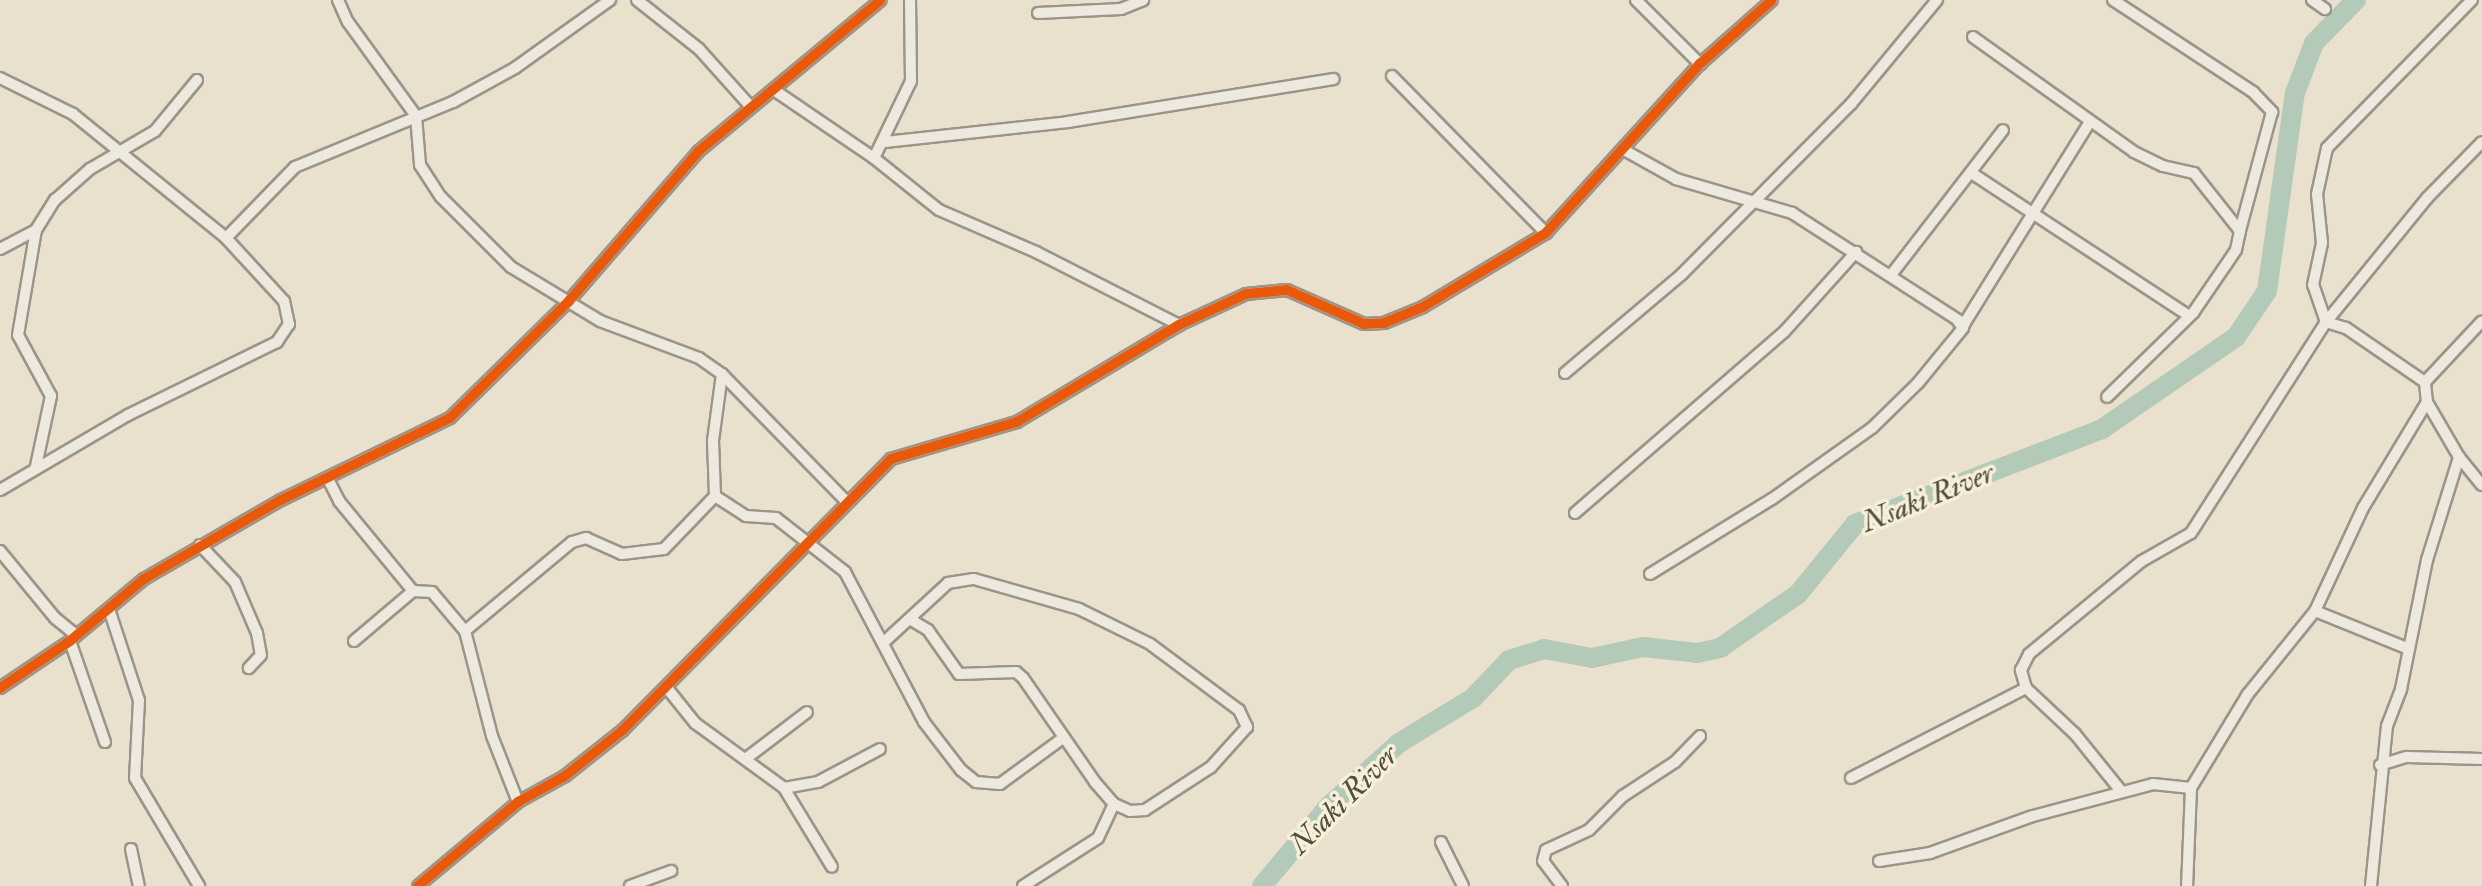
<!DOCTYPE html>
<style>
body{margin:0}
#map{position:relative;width:2482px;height:886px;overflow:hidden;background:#e9e1ce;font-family:"IM FELL Double Pica",serif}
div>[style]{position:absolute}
.river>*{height:20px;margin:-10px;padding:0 10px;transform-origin:10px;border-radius:10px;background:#b3cab8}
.roads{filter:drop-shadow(2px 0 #9b9589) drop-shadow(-2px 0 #9b9589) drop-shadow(0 2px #9b9589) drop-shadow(0 -2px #9b9589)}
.minor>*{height:10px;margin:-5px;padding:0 5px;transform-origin:5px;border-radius:5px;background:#ede9df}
.cycleway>*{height:10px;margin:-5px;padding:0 5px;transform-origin:5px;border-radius:5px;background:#e8590c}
span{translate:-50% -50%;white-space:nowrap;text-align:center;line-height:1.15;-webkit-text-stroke:7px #f8efd8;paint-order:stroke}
.water-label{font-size:30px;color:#505041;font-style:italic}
</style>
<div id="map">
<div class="river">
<div style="left:1262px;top:886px;width:104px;rotate:-50.1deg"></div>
<div style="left:1329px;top:806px;width:94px;rotate:-42deg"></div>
<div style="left:1399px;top:743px;width:87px;rotate:-31.3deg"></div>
<div style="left:1473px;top:698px;width:52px;rotate:-46.5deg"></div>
<div style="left:1509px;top:660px;width:37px;rotate:-17deg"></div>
<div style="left:1544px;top:649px;width:49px;rotate:10.6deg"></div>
<div style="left:1592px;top:658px;width:52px;rotate:-12.2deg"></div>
<div style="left:1643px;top:647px;width:54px;rotate:6.3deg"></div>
<div style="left:1697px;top:653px;width:24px;rotate:-12deg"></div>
<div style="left:1720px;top:648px;width:95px;rotate:-34.7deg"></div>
<div style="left:1798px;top:594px;width:90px;rotate:-50.8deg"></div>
<div style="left:1855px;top:524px;width:265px;rotate:-21deg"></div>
<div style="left:2102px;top:429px;width:163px;rotate:-34.5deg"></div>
<div style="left:2236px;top:337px;width:55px;rotate:-56deg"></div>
<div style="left:2267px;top:291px;width:200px;rotate:-82deg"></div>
<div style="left:2295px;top:93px;width:53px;rotate:-69.2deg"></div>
<div style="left:2314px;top:43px;width:60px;rotate:-45.7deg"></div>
</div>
<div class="roads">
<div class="minor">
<div style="left:338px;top:0;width:24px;rotate:66deg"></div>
<div style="left:348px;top:22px;width:116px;rotate:54.1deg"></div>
<div style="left:416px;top:116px;width:49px;rotate:85.3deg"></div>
<div style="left:420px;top:165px;width:38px;rotate:57deg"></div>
<div style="left:441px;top:197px;width:99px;rotate:45deg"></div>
<div style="left:511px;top:267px;width:104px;rotate:31.2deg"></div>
<div style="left:600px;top:321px;width:106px;rotate:20.5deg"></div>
<div style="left:699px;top:358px;width:28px;rotate:35deg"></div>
<div style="left:722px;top:374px;width:176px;rotate:45.7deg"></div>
<div style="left:637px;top:0;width:79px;rotate:38.3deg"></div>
<div style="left:699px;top:49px;width:78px;rotate:48.1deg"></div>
<div style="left:1636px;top:0;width:91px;rotate:45deg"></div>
<div style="left:2113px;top:0;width:168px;rotate:33.3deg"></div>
<div style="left:2253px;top:92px;width:28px;rotate:46deg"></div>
<div style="left:2272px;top:112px;width:123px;rotate:105.1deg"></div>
<div style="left:2312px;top:0;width:16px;rotate:35deg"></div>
<div style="left:1038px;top:13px;width:83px;rotate:-2.8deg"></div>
<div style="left:1121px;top:9px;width:24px;rotate:-22deg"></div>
<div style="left:1973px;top:37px;width:198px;rotate:35.5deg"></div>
<div style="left:2134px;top:152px;width:32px;rotate:26deg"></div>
<div style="left:2163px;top:166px;width:32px;rotate:13deg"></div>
<div style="left:2194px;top:173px;width:74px;rotate:51.6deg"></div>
<div style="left:2240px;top:231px;width:19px;rotate:102deg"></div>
<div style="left:2236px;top:250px;width:76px;rotate:124.3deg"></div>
<div style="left:2193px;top:313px;width:120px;rotate:135.7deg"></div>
<div style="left:1392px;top:76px;width:220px;rotate:45.6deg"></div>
<div style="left:0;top:78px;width:81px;rotate:26.3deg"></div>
<div style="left:73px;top:114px;width:197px;rotate:39deg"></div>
<div style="left:226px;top:238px;width:86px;rotate:47.4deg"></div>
<div style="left:284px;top:301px;width:24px;rotate:78deg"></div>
<div style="left:289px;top:324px;width:22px;rotate:124deg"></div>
<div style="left:277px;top:342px;width:166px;rotate:153.9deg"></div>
<div style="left:128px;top:415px;width:148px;rotate:149.6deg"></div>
<div style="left:774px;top:90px;width:121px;rotate:34.2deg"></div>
<div style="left:874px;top:158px;width:83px;rotate:38.7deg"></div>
<div style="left:939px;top:210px;width:106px;rotate:23.4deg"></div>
<div style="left:1036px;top:252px;width:161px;rotate:27deg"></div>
<div style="left:885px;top:142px;width:184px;rotate:-6.2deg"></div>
<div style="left:1068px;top:122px;width:269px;rotate:-9.2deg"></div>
<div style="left:1624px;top:150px;width:60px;rotate:29.1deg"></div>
<div style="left:1676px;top:179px;width:121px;rotate:16.3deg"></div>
<div style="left:1792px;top:213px;width:205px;rotate:32.8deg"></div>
<div style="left:1964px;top:324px;width:237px;rotate:-58.1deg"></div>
<div style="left:874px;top:158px;width:85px;rotate:-64.3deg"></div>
<div style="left:911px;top:81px;width:81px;rotate:-90.7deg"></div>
<div style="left:1973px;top:174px;width:258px;rotate:33.3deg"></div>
<div style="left:226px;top:238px;width:99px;rotate:-45.8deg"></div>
<div style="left:295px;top:167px;width:171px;rotate:-22.4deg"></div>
<div style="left:453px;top:102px;width:71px;rotate:-28.7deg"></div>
<div style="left:515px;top:68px;width:117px;rotate:-35.6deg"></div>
<div style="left:0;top:249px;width:41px;rotate:-27.8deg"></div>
<div style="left:1891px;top:275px;width:183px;rotate:-52.3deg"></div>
<div style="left:2326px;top:322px;width:39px;rotate:-109deg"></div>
<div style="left:2313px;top:285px;width:43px;rotate:-77.9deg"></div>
<div style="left:2322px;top:243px;width:49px;rotate:-95.8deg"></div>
<div style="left:2317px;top:194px;width:47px;rotate:-77.7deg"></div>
<div style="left:2327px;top:148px;width:207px;rotate:-45.6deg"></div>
<div style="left:2326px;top:322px;width:160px;rotate:-50.8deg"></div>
<div style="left:2427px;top:198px;width:78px;rotate:-45.5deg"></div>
<div style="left:1565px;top:373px;width:153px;rotate:-40.2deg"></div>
<div style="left:1682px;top:274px;width:240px;rotate:-45.2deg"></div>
<div style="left:1851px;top:104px;width:135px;rotate:-50.4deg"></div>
<div style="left:722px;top:374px;width:68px;rotate:97.7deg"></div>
<div style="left:713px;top:441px;width:55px;rotate:87.9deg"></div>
<div style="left:715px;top:496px;width:37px;rotate:33deg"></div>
<div style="left:746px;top:516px;width:30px;rotate:4deg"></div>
<div style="left:776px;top:518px;width:88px;rotate:38deg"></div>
<div style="left:845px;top:572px;width:170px;rotate:62.2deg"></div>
<div style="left:924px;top:722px;width:61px;rotate:52.4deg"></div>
<div style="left:961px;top:770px;width:19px;rotate:39deg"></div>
<div style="left:976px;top:782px;width:24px;rotate:5deg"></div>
<div style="left:1000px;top:784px;width:78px;rotate:-36.1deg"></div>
<div style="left:2425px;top:382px;width:83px;rotate:-46.9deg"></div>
<div style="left:2459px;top:457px;width:36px;rotate:51deg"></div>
<div style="left:36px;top:466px;width:72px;rotate:-77.9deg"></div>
<div style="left:51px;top:396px;width:69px;rotate:-118.4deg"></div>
<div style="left:18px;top:335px;width:107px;rotate:-80.3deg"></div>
<div style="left:36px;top:230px;width:36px;rotate:-58deg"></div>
<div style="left:55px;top:200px;width:47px;rotate:-41.5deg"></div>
<div style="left:90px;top:169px;width:75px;rotate:-30.3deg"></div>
<div style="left:155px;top:131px;width:66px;rotate:-50.5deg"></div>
<div style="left:328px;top:479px;width:25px;rotate:63deg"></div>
<div style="left:339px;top:501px;width:117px;rotate:50.6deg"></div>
<div style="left:1575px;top:513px;width:276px;rotate:-40.9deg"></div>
<div style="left:1784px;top:332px;width:108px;rotate:-48deg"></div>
<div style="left:200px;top:545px;width:51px;rotate:46.6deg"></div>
<div style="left:235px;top:582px;width:56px;rotate:66.7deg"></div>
<div style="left:257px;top:633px;width:22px;rotate:80deg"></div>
<div style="left:261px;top:655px;width:18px;rotate:133deg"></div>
<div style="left:0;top:551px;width:87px;rotate:50.6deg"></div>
<div style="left:55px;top:618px;width:27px;rotate:39deg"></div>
<div style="left:1650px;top:574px;width:143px;rotate:-31.6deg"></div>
<div style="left:1772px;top:499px;width:123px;rotate:-35.4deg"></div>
<div style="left:1872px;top:428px;width:64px;rotate:-44.4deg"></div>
<div style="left:1918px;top:383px;width:71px;rotate:-50.7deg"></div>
<div style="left:1963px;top:328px;width:9px;rotate:-126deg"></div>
<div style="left:109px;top:609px;width:96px;rotate:71.8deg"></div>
<div style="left:139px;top:700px;width:78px;rotate:92.9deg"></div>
<div style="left:135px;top:778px;width:126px;rotate:59.3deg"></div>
<div style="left:465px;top:631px;width:139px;rotate:-39.8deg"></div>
<div style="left:572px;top:542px;width:15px;rotate:-16deg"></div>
<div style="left:586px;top:538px;width:39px;rotate:24deg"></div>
<div style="left:622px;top:554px;width:42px;rotate:-6.8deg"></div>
<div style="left:664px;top:549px;width:74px;rotate:-46.1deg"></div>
<div style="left:70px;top:641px;width:107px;rotate:70.9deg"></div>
<div style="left:354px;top:641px;width:77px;rotate:-40.3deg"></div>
<div style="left:413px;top:591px;width:19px;rotate:3deg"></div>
<div style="left:432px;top:592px;width:51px;rotate:49.8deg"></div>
<div style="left:465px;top:631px;width:108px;rotate:75.6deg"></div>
<div style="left:492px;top:736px;width:71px;rotate:68.5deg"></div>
<div style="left:883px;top:643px;width:88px;rotate:-42.7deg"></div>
<div style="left:948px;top:583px;width:26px;rotate:-9deg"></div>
<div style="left:974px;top:579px;width:109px;rotate:15.9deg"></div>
<div style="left:1079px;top:609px;width:79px;rotate:26.2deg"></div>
<div style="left:1150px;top:644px;width:111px;rotate:36.6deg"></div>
<div style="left:1239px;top:710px;width:19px;rotate:65deg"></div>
<div style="left:1247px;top:727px;width:54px;rotate:132deg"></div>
<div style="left:1211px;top:767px;width:79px;rotate:146.9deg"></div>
<div style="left:1145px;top:810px;width:15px;rotate:176deg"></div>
<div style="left:1130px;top:811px;width:17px;rotate:-156deg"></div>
<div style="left:1114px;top:804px;width:29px;rotate:-131deg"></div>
<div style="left:1095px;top:782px;width:126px;rotate:-124.7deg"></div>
<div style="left:1023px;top:678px;width:9px;rotate:-139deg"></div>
<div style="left:1016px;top:672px;width:57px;rotate:178deg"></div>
<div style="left:959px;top:674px;width:54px;rotate:-125.2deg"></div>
<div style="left:928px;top:630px;width:21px;rotate:-149deg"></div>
<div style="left:2409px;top:649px;width:101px;rotate:-158deg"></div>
<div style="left:2315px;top:611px;width:114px;rotate:-65deg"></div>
<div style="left:2363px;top:508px;width:124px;rotate:-58.9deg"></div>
<div style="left:0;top:688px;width:84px;rotate:-33.9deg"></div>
<div style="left:70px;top:641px;width:97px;rotate:-40deg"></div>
<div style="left:144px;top:579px;width:158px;rotate:-30deg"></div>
<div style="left:281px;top:500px;width:188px;rotate:-25.9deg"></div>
<div style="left:450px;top:418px;width:167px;rotate:-44.5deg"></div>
<div style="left:569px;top:301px;width:198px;rotate:-49.1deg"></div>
<div style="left:699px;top:151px;width:236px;rotate:-39.7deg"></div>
<div style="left:667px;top:688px;width:45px;rotate:51.3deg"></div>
<div style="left:695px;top:723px;width:110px;rotate:36.1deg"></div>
<div style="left:784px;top:788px;width:92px;rotate:58.7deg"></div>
<div style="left:748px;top:757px;width:74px;rotate:-37.3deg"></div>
<div style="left:2380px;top:765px;width:28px;rotate:-17deg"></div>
<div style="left:2407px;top:757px;width:75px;rotate:1.5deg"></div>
<div style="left:1851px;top:778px;width:197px;rotate:-27.2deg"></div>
<div style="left:784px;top:788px;width:35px;rotate:-10deg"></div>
<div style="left:818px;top:782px;width:70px;rotate:-28deg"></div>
<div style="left:2191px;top:788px;width:110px;rotate:-58.8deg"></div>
<div style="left:2248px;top:694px;width:107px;rotate:-51.1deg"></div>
<div style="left:2121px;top:791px;width:73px;rotate:-128.9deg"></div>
<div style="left:2075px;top:734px;width:67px;rotate:-136.8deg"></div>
<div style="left:2026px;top:688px;width:19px;rotate:-106deg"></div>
<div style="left:2021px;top:670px;width:18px;rotate:-63deg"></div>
<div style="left:2029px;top:654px;width:146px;rotate:-39.5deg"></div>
<div style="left:2142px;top:561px;width:56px;rotate:-29.7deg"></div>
<div style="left:2191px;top:533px;width:250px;rotate:-57.4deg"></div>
<div style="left:2326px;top:322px;width:21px;rotate:17deg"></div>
<div style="left:2346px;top:328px;width:96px;rotate:34.4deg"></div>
<div style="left:1441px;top:842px;width:49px;rotate:63.4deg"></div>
<div style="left:131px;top:849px;width:38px;rotate:78deg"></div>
<div style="left:1879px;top:861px;width:52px;rotate:-8.9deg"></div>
<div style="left:1930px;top:853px;width:109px;rotate:-19.8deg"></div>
<div style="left:2033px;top:816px;width:124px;rotate:-14.9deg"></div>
<div style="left:2153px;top:784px;width:38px;rotate:6deg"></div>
<div style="left:2191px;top:788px;width:98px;rotate:92.3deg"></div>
<div style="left:418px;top:886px;width:131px;rotate:-40deg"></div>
<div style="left:518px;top:802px;width:54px;rotate:-29deg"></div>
<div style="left:565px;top:776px;width:74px;rotate:-38.4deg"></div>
<div style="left:623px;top:730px;width:381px;rotate:-45.3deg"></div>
<div style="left:891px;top:459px;width:131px;rotate:-16.4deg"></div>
<div style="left:1017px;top:422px;width:189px;rotate:-30.9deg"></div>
<div style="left:1179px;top:325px;width:74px;rotate:-24.8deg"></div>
<div style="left:1246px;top:294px;width:41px;rotate:-5.6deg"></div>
<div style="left:1287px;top:290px;width:84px;rotate:23.8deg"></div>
<div style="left:1364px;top:324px;width:20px;rotate:-3deg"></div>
<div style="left:1384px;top:323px;width:42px;rotate:-22.3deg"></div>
<div style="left:1423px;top:307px;width:144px;rotate:-31deg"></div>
<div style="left:1546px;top:233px;width:229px;rotate:-47.7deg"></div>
<div style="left:1700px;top:64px;width:96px;rotate:-41.6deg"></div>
<div style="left:630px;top:886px;width:44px;rotate:-20.1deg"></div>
<div style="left:1023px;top:886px;width:89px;rotate:-32.6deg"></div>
<div style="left:1098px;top:838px;width:38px;rotate:-65deg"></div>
<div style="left:1562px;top:886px;width:31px;rotate:-127deg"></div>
<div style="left:1543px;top:861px;width:11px;rotate:-75deg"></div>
<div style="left:1546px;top:850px;width:47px;rotate:-24.9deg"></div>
<div style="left:1589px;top:830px;width:48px;rotate:-45deg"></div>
<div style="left:1623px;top:796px;width:62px;rotate:-33.2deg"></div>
<div style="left:1675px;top:762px;width:36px;rotate:-46deg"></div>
<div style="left:2371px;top:886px;width:161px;rotate:-84.3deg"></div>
<div style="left:2387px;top:726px;width:40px;rotate:-69deg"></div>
<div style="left:2401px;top:689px;width:132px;rotate:-78.6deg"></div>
<div style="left:2427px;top:560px;width:108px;rotate:-72.7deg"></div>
<div style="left:2459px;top:457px;width:64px;rotate:-120.2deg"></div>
<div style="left:2427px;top:402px;width:20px;rotate:-96deg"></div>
</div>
</div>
<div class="cycleway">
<div style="left:0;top:688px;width:84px;rotate:-33.9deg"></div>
<div style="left:70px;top:641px;width:97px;rotate:-40deg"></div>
<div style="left:144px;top:579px;width:158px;rotate:-30deg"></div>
<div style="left:281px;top:500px;width:188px;rotate:-25.9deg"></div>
<div style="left:450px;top:418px;width:167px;rotate:-44.5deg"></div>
<div style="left:569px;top:301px;width:198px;rotate:-49.1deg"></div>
<div style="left:699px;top:151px;width:236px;rotate:-39.7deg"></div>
<div style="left:418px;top:886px;width:131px;rotate:-40deg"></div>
<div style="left:518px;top:802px;width:54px;rotate:-29deg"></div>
<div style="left:565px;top:776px;width:74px;rotate:-38.4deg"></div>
<div style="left:623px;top:730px;width:381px;rotate:-45.3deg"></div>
<div style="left:891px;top:459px;width:131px;rotate:-16.4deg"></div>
<div style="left:1017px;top:422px;width:189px;rotate:-30.9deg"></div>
<div style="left:1179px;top:325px;width:74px;rotate:-24.8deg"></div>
<div style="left:1246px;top:294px;width:41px;rotate:-5.6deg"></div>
<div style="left:1287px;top:290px;width:84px;rotate:23.8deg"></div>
<div style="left:1364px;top:324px;width:20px;rotate:-3deg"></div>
<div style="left:1384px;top:323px;width:42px;rotate:-22.3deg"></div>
<div style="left:1423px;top:307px;width:144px;rotate:-31deg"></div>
<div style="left:1546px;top:233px;width:229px;rotate:-47.7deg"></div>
<div style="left:1700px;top:64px;width:96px;rotate:-41.6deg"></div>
</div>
<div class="water-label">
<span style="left:1928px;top:498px;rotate:-22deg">Nsaki River</span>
<span style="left:1344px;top:800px;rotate:-45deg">Nsaki River</span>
</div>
</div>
